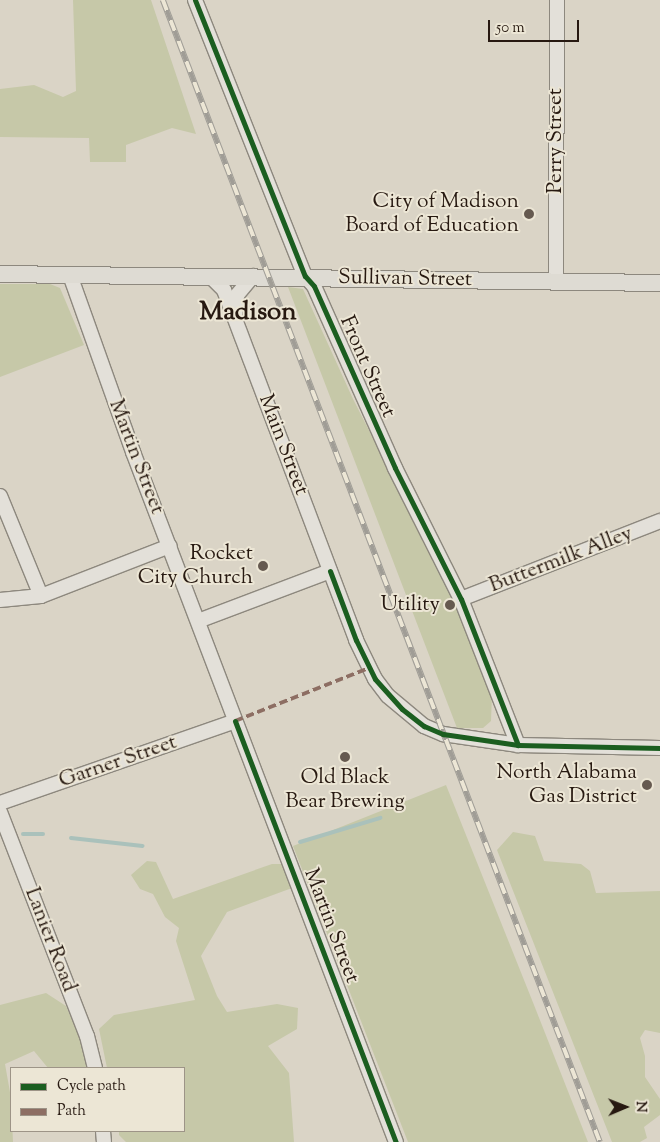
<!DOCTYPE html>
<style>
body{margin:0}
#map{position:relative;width:660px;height:1142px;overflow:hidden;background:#dad4c6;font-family:"Sorts Mill Goudy",serif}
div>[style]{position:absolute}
.green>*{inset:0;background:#c6c8a8}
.stream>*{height:4px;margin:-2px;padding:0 2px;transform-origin:2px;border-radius:2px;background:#aac1bb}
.roads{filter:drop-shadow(1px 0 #8d887e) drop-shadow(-1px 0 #8d887e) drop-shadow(0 1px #8d887e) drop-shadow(0 -1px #8d887e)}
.minor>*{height:14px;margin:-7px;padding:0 7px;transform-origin:7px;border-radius:7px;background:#e3e0d9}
.major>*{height:16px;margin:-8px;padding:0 8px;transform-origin:8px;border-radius:8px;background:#dedbd3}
.rail>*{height:5.5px;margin-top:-2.75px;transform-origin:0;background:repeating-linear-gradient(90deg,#ece6d5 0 11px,#a09d96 0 22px);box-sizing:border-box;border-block:1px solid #a09d96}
.quiet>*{height:4px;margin-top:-2px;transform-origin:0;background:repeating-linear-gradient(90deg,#8d6e63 0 8px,transparent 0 12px)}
.cycleway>*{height:5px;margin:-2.5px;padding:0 2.5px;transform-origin:2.5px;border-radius:2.5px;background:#1b5e20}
.dots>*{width:14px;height:14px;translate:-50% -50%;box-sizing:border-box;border:2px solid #ece6d5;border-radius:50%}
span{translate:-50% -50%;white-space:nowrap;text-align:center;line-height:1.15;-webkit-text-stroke:4px #ece6d5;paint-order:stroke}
.street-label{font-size:21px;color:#271911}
.poi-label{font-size:21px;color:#271911}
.right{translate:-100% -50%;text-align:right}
.district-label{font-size:26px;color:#271911;font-weight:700}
.legend{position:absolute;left:10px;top:1067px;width:175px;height:65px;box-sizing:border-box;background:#ece6d5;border:1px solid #9d9487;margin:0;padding:6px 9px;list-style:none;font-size:15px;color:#271911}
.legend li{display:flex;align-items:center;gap:10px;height:25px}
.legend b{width:25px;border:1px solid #9d9487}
.north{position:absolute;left:600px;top:1082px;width:50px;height:50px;-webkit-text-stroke:4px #ece6d5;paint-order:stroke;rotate:89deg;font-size:14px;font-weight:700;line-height:20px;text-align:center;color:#271911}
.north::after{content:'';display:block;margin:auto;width:18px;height:22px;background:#271911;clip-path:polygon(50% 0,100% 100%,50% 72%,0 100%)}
.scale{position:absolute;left:488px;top:20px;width:91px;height:22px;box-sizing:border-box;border:2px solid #271911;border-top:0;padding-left:6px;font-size:15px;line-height:18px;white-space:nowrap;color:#271911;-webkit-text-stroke:4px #ece6d5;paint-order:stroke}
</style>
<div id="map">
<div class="green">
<div style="clip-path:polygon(73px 0,151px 0,196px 134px,172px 128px,126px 145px,126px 162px,90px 162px,89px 138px,0 137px,0 89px,34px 85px,63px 97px,76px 91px)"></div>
<div style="clip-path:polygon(0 284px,50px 284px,60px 288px,84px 345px,0 377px)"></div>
<div style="clip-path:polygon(288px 287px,303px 289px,353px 399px,458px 605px,492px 695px,491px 721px,483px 728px,457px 728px)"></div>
<div style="clip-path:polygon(446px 785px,534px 1005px,588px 1142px,408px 1142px,293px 846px)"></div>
<div style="clip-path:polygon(513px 832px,535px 836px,544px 861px,581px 864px,590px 871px,596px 893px,660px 891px,660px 1033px,645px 1030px,640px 1038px,645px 1056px,645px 1077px,660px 1099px,660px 1115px,644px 1127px,647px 1138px,640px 1142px,612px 1142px,497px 850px)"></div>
<div style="clip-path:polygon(147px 861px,156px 862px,173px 899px,272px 864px,283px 864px,292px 888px,227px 912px,201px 956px,217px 996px,227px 1012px,277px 1004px,298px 1008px,297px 1029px,268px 1046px,289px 1073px,294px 1142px,126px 1142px,119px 1135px,119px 1131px,184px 1131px,184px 1068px,107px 1068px,99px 1029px,114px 1015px,195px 1000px,176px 941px,179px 928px,165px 917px,153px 894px,140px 889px,131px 875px)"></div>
<div style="clip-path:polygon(46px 993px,66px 1006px,81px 1040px,88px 1068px,48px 1068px,34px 1051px,5px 1064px,11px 1098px,13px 1142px,0 1142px,0 1005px)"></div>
</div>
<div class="stream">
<div style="left:23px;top:834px;width:20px"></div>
<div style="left:71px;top:838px;width:72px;rotate:6.3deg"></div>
<div style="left:300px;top:842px;width:84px;rotate:-16.7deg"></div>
</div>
<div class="roads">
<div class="minor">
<div style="left:195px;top:0;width:297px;rotate:68.3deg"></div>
<div style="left:305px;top:276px;width:13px;rotate:48deg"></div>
<div style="left:314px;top:286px;width:199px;rotate:66deg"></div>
<div style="left:395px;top:468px;width:147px;rotate:63.3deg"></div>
<div style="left:461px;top:599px;width:157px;rotate:68.7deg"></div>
<div style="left:70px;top:275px;width:188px;rotate:70.4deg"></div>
<div style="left:133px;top:452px;width:738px;rotate:69.14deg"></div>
<div style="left:210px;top:276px;width:20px;rotate:45deg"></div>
<div style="left:224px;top:290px;width:374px;rotate:69.3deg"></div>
<div style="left:356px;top:640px;width:43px;rotate:64deg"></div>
<div style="left:375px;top:679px;width:21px;rotate:53deg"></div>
<div style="left:388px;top:696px;width:47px;rotate:39.8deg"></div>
<div style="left:424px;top:726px;width:21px;rotate:23deg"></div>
<div style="left:443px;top:734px;width:76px;rotate:8.3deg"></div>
<div style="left:518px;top:745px;width:142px;rotate:1.2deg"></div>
<div style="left:556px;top:281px;width:281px;rotate:-89.8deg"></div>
<div style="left:235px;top:315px;width:20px;rotate:-84deg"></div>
<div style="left:237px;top:295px;width:25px;rotate:-50deg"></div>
<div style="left:0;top:496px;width:108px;rotate:67.7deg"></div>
<div style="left:461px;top:599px;width:214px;rotate:-21.4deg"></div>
<div style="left:0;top:600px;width:41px;rotate:-5.6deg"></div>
<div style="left:41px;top:596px;width:138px;rotate:-21.2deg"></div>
<div style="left:198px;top:621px;width:141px;rotate:-20.7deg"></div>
<div style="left:0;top:803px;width:249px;rotate:-19.2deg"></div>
<div style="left:0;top:812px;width:240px;rotate:68.8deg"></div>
<div style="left:87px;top:1036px;width:33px;rotate:76deg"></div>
<div style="left:103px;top:1131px;width:11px;rotate:85deg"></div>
</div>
<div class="major">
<div style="left:0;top:274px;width:660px;rotate:0.78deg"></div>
</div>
</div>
<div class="rail">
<div style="left:163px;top:0;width:1223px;rotate:69.06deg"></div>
</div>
<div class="quiet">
<div style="left:235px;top:721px;width:144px;rotate:-21.6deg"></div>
</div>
<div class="cycleway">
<div style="left:195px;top:0;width:297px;rotate:68.3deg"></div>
<div style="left:305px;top:276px;width:13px;rotate:48deg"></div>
<div style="left:314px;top:286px;width:199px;rotate:66deg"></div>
<div style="left:395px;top:468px;width:147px;rotate:63.3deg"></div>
<div style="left:461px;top:599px;width:157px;rotate:68.7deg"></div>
<div style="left:330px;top:571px;width:74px;rotate:69.4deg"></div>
<div style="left:356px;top:640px;width:43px;rotate:64deg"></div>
<div style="left:375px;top:679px;width:40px;rotate:48deg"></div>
<div style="left:402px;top:709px;width:28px;rotate:38deg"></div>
<div style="left:424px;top:726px;width:21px;rotate:23deg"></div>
<div style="left:443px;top:734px;width:76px;rotate:8.3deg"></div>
<div style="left:518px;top:745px;width:142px;rotate:1.2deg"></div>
<div style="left:235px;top:721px;width:451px;rotate:69.1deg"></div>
</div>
<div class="dots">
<div style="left:529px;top:214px;background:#665a50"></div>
<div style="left:263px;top:566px;background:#665a50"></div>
<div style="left:450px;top:605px;background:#665a50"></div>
<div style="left:345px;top:757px;background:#665a50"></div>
<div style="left:647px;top:785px;background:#665a50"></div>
</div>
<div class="street-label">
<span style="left:556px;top:141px;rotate:-90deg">Perry Street</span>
<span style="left:405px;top:279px;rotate:1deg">Sullivan Street</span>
<span style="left:367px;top:367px;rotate:66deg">Front Street</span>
<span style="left:283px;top:445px;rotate:69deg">Main Street</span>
<span style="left:136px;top:457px;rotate:69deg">Martin Street</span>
<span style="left:561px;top:560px;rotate:-21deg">Buttermilk Alley</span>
<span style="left:118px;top:762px;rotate:-19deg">Garner Street</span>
<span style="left:331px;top:926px;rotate:69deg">Martin Street</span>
<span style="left:50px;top:940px;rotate:69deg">Lanier Road</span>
</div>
<div class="poi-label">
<span class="right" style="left:519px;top:214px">City of Madison<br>Board of Education</span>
<span class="right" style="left:253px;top:566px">Rocket<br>City Church</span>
<span class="right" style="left:440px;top:605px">Utility</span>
<span class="right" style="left:637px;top:785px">North Alabama<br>Gas District</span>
<span style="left:345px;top:790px">Old Black<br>Bear Brewing</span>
</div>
<div class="district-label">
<span style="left:248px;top:313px">Madison</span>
</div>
<ul class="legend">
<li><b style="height:6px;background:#1b5e20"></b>Cycle path</li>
<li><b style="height:6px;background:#8d6e63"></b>Path</li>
</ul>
<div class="north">N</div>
<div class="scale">50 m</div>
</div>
